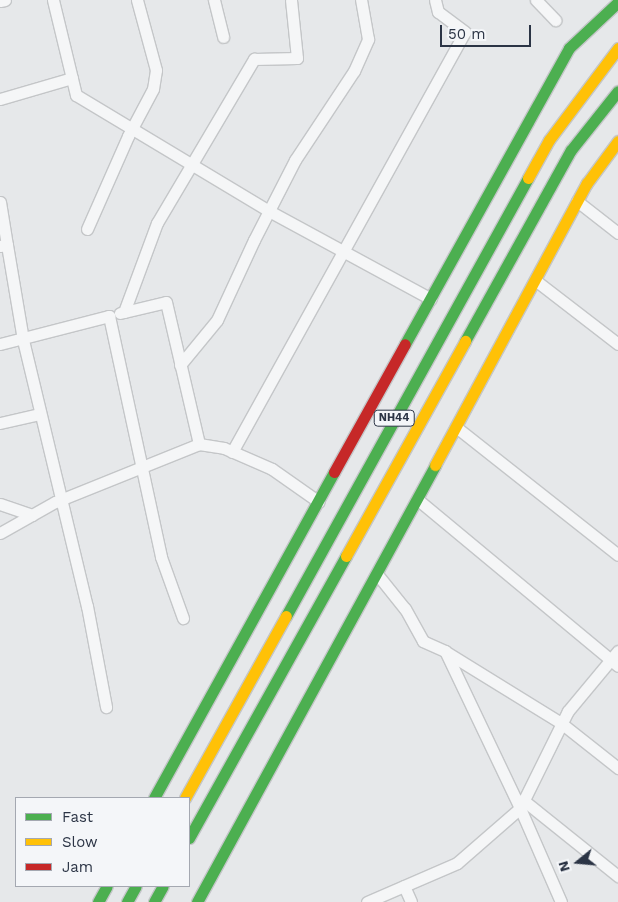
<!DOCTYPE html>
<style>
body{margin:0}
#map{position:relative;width:618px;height:902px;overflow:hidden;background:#e6e8ea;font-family:"Work Sans",sans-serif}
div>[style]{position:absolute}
.roads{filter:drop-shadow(1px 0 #c4c6c8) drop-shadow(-1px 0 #c4c6c8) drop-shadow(0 1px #c4c6c8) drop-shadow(0 -1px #c4c6c8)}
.street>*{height:11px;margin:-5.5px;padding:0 5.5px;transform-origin:5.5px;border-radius:5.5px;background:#f5f6f7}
.fast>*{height:11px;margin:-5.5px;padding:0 5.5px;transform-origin:5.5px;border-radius:5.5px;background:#4caf50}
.slow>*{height:11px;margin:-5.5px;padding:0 5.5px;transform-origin:5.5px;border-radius:5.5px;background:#ffc107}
.jam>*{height:11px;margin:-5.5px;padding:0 5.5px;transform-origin:5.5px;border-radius:5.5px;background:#c62828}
span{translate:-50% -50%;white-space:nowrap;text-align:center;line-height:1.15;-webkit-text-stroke:4px #f4f6f9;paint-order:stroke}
.shield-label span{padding:1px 4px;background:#f4f6f9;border:1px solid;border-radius:4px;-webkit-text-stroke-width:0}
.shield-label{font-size:11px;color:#2b3445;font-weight:700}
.legend{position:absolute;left:15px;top:797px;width:175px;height:90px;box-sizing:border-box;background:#f4f6f9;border:1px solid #a4a8b1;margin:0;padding:6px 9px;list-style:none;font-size:15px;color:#2b3445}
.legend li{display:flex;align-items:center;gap:10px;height:25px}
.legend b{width:25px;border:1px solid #a4a8b1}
.north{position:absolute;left:553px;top:837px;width:50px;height:50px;-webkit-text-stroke:4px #f4f6f9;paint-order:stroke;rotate:253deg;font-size:14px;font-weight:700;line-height:20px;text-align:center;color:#2b3445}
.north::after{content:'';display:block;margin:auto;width:18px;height:22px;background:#2b3445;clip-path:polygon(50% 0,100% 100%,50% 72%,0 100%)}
.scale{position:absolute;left:440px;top:25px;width:91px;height:22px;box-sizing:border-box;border:2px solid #2b3445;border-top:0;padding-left:6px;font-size:15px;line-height:18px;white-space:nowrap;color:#2b3445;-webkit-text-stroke:4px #f4f6f9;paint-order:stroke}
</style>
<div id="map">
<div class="roads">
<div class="street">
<div style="left:53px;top:0;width:98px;rotate:76.4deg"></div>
<div style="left:76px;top:95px;width:225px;rotate:31deg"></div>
<div style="left:269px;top:211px;width:184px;rotate:28.5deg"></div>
<div style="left:214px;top:0;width:38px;rotate:76deg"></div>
<div style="left:536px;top:0;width:28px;rotate:46deg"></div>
<div style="left:0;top:1px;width:5px;rotate:-11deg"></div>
<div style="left:0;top:99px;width:75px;rotate:-16.3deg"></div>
<div style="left:577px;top:201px;width:52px;rotate:38deg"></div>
<div style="left:0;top:202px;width:44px;rotate:80.8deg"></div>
<div style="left:87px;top:229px;width:102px;rotate:-66.2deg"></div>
<div style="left:128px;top:136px;width:53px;rotate:-62deg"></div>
<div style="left:153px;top:89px;width:19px;rotate:-81deg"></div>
<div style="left:156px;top:70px;width:73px;rotate:-105.2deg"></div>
<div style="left:0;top:246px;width:7px;rotate:-8deg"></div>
<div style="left:7px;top:245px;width:96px;rotate:80.4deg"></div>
<div style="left:23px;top:340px;width:274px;rotate:76.5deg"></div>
<div style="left:87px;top:606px;width:103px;rotate:79.3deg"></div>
<div style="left:535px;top:280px;width:105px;rotate:37.6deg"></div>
<div style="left:124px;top:312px;width:95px;rotate:-69.7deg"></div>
<div style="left:157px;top:223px;width:191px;rotate:-59.4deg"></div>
<div style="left:254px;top:59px;width:43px;rotate:-1.3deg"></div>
<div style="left:297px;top:58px;width:58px;rotate:-95.9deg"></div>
<div style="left:120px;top:313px;width:47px;rotate:-13.4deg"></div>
<div style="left:166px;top:302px;width:146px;rotate:76.9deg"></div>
<div style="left:0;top:344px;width:113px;rotate:-14.4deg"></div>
<div style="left:109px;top:316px;width:247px;rotate:77.8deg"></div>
<div style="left:161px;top:557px;width:65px;rotate:70.2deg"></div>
<div style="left:180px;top:365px;width:58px;rotate:-50.6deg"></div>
<div style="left:217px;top:320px;width:88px;rotate:-65.2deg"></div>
<div style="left:254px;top:240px;width:90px;rotate:-62.9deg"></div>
<div style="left:295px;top:160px;width:107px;rotate:-56.5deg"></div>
<div style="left:354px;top:71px;width:35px;rotate:-66deg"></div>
<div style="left:368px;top:39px;width:40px;rotate:-100deg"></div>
<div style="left:0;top:423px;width:41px;rotate:-12.7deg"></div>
<div style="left:456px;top:427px;width:206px;rotate:38.3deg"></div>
<div style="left:232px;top:452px;width:480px;rotate:-61deg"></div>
<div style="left:465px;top:32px;width:34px;rotate:-143deg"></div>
<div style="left:438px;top:12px;width:12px;rotate:-104deg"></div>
<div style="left:417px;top:499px;width:261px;rotate:39.7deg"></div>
<div style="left:0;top:504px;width:34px;rotate:19deg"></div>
<div style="left:0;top:533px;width:63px;rotate:-29.4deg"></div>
<div style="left:55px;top:502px;width:155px;rotate:-21.9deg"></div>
<div style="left:199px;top:444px;width:25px;rotate:9deg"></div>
<div style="left:224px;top:448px;width:52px;rotate:23.6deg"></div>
<div style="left:272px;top:469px;width:57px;rotate:35.1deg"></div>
<div style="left:446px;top:652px;width:135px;rotate:31.7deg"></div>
<div style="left:561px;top:723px;width:73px;rotate:38.3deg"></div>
<div style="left:523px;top:800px;width:122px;rotate:38.7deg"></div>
<div style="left:404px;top:886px;width:17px;rotate:66deg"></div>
<div style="left:367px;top:902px;width:98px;rotate:-23.4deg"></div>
<div style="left:457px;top:863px;width:84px;rotate:-41.1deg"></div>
<div style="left:520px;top:808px;width:174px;rotate:-115.5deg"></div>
<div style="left:445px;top:651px;width:24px;rotate:-156deg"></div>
<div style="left:423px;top:641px;width:37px;rotate:-119deg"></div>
<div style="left:405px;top:609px;width:45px;rotate:-128.7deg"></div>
<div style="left:561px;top:902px;width:103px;rotate:-113.6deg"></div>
<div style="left:520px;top:808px;width:108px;rotate:-63.7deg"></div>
<div style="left:568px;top:711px;width:78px;rotate:-50.2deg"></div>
</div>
<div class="fast">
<div style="left:465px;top:341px;width:218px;rotate:-61deg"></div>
<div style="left:571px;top:150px;width:75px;rotate:-51.5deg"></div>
<div style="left:405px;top:344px;width:338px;rotate:-61deg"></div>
<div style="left:569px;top:48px;width:67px;rotate:-43.2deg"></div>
<div style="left:286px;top:616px;width:500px;rotate:-61.08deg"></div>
<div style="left:154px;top:798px;width:372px;rotate:-61.1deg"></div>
<div style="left:189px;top:838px;width:323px;rotate:-60.9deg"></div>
<div style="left:98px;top:902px;width:18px;rotate:-61deg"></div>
<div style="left:127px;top:902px;width:18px;rotate:-61deg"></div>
<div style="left:154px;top:902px;width:18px;rotate:-61deg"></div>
<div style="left:197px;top:902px;width:498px;rotate:-61.4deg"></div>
</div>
<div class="slow">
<div style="left:528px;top:178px;width:43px;rotate:-61.1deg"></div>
<div style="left:549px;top:140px;width:115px;rotate:-53.1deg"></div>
<div style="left:435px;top:465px;width:320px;rotate:-61.7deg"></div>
<div style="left:587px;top:183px;width:52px;rotate:-53.6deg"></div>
<div style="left:346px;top:556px;width:246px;rotate:-61deg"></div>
<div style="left:185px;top:798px;width:208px;rotate:-61deg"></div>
</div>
<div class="jam">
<div style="left:334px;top:472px;width:146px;rotate:-61deg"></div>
</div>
</div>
<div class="shield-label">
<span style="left:394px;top:418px">NH44</span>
</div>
<ul class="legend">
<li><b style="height:6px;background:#4caf50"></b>Fast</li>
<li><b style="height:6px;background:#ffc107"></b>Slow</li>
<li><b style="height:6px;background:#c62828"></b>Jam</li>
</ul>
<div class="north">N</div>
<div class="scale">50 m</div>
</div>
